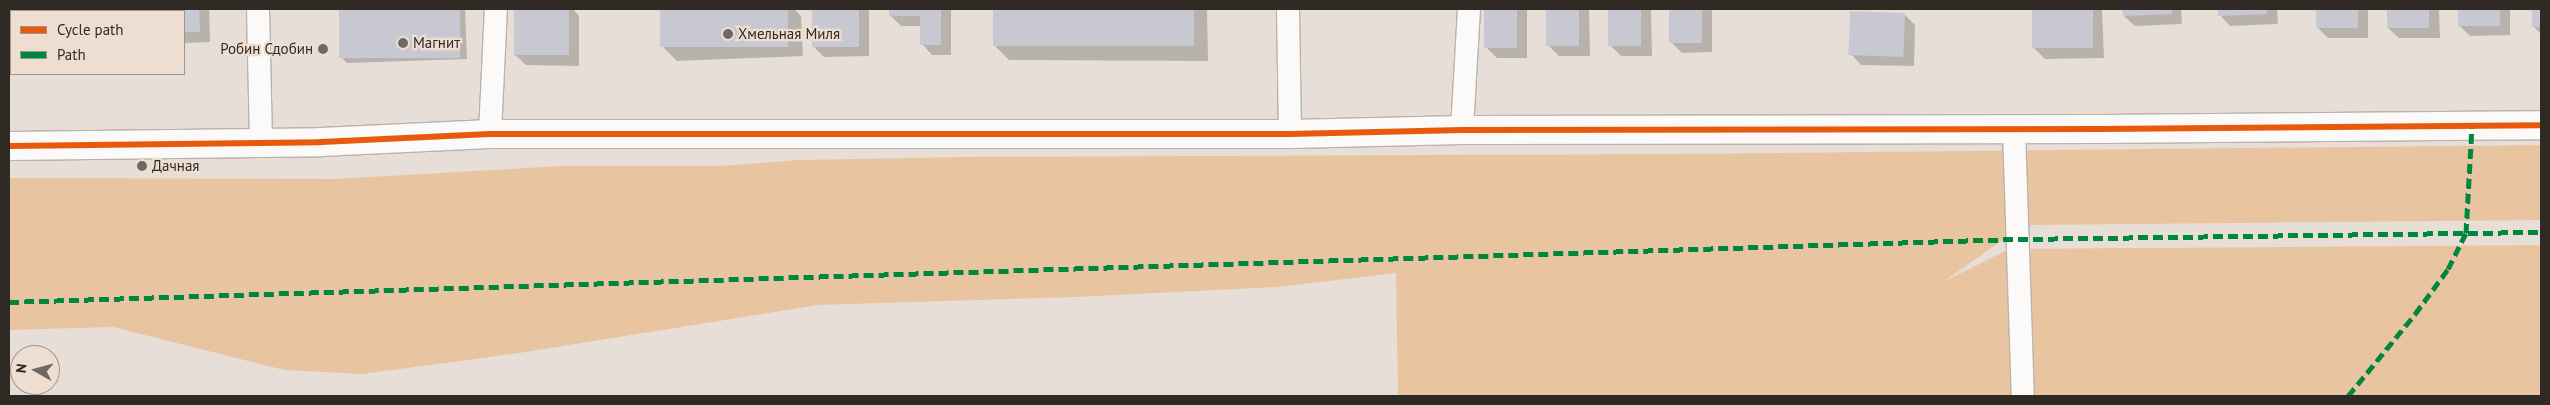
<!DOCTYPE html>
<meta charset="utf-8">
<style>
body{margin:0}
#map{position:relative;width:2550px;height:405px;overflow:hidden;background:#e7dfd7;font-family:"PT Sans",sans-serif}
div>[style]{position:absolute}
.green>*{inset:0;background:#e9c4a0}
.shadow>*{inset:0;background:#0003}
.building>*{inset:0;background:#c8c8d3;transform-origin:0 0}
.roads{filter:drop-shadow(1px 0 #b9b2ac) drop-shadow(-1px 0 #b9b2ac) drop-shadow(0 1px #b9b2ac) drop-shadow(0 -1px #b9b2ac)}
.minor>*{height:22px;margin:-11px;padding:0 11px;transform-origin:11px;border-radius:11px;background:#fbfaf9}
.tertiary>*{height:28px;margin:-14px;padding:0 14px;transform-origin:14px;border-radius:14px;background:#fbfaf9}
.quiet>*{height:5px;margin-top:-2.5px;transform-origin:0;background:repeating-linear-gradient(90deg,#00873e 0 10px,transparent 0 15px)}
.cycleway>*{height:6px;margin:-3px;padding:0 3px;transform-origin:3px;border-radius:3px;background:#e8590c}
.dots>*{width:14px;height:14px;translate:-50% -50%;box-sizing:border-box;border:2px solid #edded1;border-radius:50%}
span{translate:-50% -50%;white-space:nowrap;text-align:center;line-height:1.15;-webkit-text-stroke:4.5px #edded1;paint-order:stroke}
.poi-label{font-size:15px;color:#302a25}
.left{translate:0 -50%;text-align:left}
.right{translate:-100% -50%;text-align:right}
.frame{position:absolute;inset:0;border:10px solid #302a25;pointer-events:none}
.legend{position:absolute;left:10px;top:10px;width:175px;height:65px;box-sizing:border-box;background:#edded1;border:1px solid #a1968c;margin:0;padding:6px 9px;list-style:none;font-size:15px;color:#302a25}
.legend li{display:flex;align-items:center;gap:10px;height:25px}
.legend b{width:25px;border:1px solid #a1968c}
.north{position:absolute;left:10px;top:345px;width:50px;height:50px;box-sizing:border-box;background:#edded1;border:1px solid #a1968c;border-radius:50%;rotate:277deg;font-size:14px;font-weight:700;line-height:20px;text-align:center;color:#302a25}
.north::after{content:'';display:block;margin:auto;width:18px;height:22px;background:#706963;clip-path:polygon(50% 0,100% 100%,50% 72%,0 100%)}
</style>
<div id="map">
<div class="green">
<div style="clip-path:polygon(2541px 145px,2541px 220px,2024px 225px,1943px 282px,2009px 249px,2541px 245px,2541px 396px,1398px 396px,1396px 273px,1278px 287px,1076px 297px,818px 305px,519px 353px,362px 374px,284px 370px,113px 327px,9px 330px,9px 178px,334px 179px,561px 166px,719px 166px,799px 160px,965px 157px,1672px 154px)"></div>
</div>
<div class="shadow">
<div style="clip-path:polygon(9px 9px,97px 9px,97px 11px,11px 11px,11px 21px,9px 19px)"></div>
<div style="clip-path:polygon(152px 9px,209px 9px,210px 42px,184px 43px,184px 11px,152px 11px)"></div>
<div style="clip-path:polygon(340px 9px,465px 9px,467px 59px,347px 63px,341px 57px)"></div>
<div style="clip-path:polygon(515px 9px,573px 9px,579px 16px,579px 66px,526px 65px,515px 55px)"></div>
<div style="clip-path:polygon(661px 9px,794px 9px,801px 16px,803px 56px,677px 61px,663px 47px)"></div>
<div style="clip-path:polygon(813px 9px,869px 9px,869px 56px,824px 57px,813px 46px)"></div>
<div style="clip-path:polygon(890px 9px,951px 9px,951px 55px,932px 55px,922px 44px,922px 26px,901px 26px,890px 15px)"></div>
<div style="clip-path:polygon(995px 9px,1207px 9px,1208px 61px,1009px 60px,994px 45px)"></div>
<div style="clip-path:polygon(1485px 9px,1527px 10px,1527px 58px,1497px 58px,1486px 47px)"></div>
<div style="clip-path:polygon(1548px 9px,1589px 9px,1590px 56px,1559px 56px,1548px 45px)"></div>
<div style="clip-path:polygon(1610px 9px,1651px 9px,1652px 56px,1621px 56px,1610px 45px)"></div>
<div style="clip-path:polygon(1670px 9px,1712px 9px,1712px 52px,1682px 53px,1671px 42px)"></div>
<div style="clip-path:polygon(2033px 9px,2102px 9px,2104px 58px,2045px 59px,2034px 48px)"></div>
<div style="clip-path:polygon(2124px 9px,2181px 9px,2182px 24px,2135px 26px,2124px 16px)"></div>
<div style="clip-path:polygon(2219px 9px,2277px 9px,2278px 24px,2230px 26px,2220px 15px)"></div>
<div style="clip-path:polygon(2317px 9px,2368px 9px,2368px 38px,2328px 38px,2317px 27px)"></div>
<div style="clip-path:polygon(2388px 9px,2439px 9px,2440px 38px,2399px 38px,2388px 28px)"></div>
<div style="clip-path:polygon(2459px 9px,2510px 9px,2510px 35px,2470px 36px,2459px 25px)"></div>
<div style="clip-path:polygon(2533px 9px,2541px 9px,2541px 34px,2533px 26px)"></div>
<div style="clip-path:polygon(1904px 14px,1915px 25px,1914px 66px,1861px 65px,1851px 54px)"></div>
</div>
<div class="building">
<div style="clip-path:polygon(9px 9px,87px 9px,87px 11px,11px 11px,9px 14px)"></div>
<div style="clip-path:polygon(151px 9px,199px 9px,200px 32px,184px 32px,184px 11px,151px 11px)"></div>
<div style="left:339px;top:9px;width:121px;height:49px"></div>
<div style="left:514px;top:9px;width:55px;height:46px"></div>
<div style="left:660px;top:9px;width:128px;height:38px"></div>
<div style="left:812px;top:9px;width:47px;height:38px"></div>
<div style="clip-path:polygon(889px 9px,941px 9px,941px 45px,920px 45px,920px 16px,889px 16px)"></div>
<div style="left:993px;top:9px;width:201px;height:37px"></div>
<div style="left:1484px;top:9px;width:33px;height:39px"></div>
<div style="left:1546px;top:9px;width:33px;height:37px"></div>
<div style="left:1608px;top:9px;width:33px;height:37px"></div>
<div style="left:1669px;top:9px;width:33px;height:34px"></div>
<div style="left:2032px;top:9px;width:61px;height:39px"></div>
<div style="clip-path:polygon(2122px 9px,2172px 9px,2172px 14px,2123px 16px)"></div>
<div style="clip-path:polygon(2218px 9px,2267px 9px,2267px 14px,2218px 16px)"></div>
<div style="left:2316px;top:9px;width:42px;height:19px"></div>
<div style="left:2387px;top:9px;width:42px;height:19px"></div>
<div style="left:2458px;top:9px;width:42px;height:17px"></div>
<div style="left:2532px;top:9px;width:9px;height:18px"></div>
<div style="left:1850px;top:11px;width:55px;height:44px;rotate:2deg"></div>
</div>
<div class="roads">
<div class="minor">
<div style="left:258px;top:9px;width:134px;rotate:88.7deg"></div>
<div style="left:1288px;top:9px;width:125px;rotate:89.1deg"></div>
<div style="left:1462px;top:130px;width:121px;rotate:-86.7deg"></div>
<div style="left:2014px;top:130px;width:266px;rotate:88.1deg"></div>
<div style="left:490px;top:134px;width:125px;rotate:-87.3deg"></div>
</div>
<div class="tertiary">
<div style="left:9px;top:146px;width:312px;rotate:-0.7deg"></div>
<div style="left:321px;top:142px;width:169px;rotate:-2.7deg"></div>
<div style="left:490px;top:134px;width:800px"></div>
<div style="left:1290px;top:134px;width:172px;rotate:-1.3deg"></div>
<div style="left:1462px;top:130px;width:638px;rotate:-0.09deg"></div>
<div style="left:2100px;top:129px;width:441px;rotate:-0.5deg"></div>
</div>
</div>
<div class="quiet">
<div style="left:9px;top:302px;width:2010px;rotate:-1.8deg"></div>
<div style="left:2018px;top:239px;width:523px;rotate:-0.77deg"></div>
<div style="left:2348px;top:396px;width:106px;rotate:-50.7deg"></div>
<div style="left:2415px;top:314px;width:56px;rotate:-53.7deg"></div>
<div style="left:2448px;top:269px;width:40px;rotate:-63.4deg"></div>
<div style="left:2466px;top:233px;width:108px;rotate:-86.8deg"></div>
</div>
<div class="cycleway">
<div style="left:9px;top:146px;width:312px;rotate:-0.7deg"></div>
<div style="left:321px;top:142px;width:169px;rotate:-2.7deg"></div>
<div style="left:490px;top:134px;width:800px"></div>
<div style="left:1290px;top:134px;width:172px;rotate:-1.3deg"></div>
<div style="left:1462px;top:130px;width:638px;rotate:-0.09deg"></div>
<div style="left:2100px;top:129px;width:441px;rotate:-0.5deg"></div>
</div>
<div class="dots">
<div style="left:728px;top:34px;background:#706963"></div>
<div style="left:403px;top:43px;background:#706963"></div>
<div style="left:323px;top:49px;background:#706963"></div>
<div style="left:142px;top:166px;background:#706963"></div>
</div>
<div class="poi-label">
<span class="left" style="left:738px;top:34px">Хмельная Миля</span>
<span class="left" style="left:413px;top:43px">Магнит</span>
<span class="right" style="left:313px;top:49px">Робин Сдобин</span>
<span class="left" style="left:152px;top:166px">Дачная</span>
</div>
<div class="frame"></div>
<ul class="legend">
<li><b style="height:6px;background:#e8590c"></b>Cycle path</li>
<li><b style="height:6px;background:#00873e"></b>Path</li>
</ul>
<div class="north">N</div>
</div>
